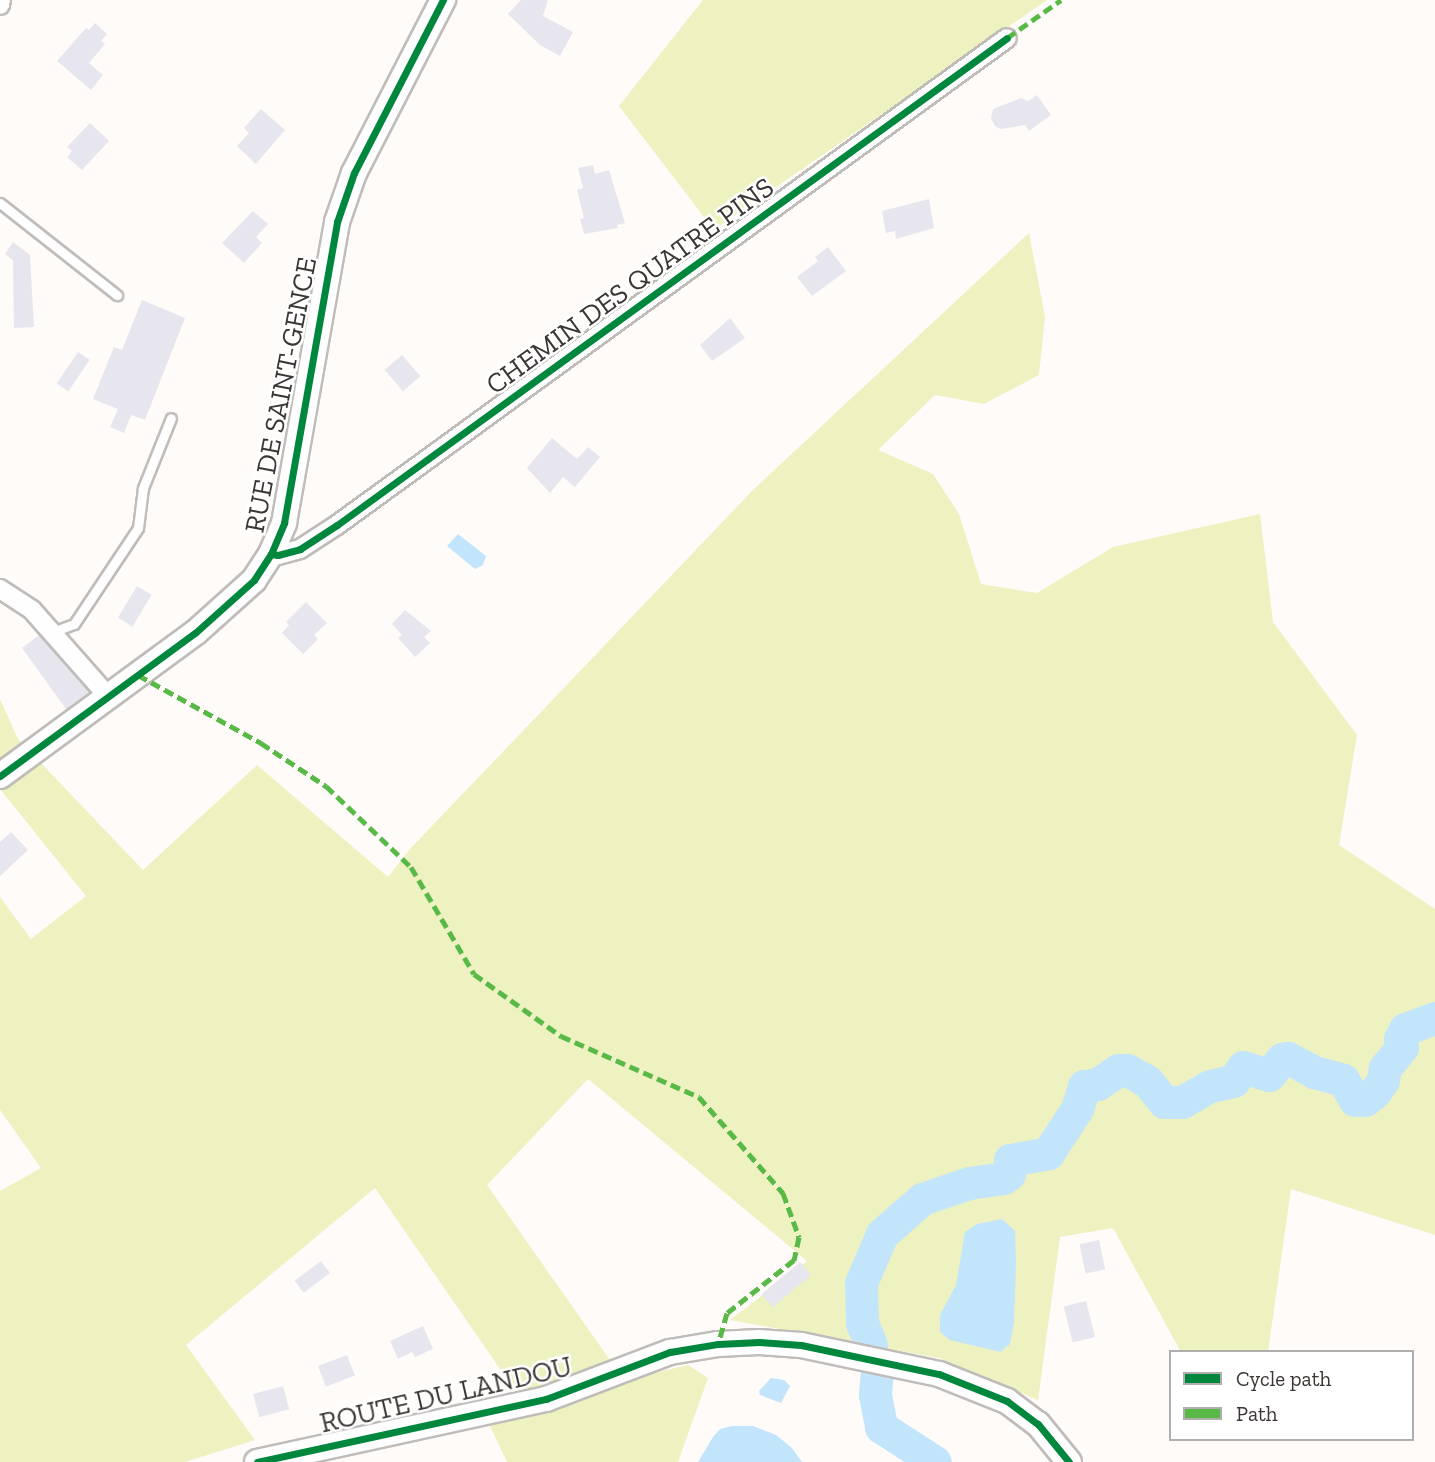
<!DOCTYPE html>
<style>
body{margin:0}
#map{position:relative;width:1435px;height:1462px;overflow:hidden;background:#fefbf9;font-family:"Zilla Slab",serif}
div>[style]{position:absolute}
.green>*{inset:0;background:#eef1c0}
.water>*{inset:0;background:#c3e5fc}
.river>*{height:33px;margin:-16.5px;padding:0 16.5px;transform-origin:16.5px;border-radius:16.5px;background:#c3e5fc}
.building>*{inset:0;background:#e7e6ef;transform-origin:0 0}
.roads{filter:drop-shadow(2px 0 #bfbcba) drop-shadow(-2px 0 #bfbcba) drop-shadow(0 2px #bfbcba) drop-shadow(0 -2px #bfbcba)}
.lane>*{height:9px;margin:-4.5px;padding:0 4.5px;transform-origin:4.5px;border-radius:4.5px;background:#fffefe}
.street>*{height:18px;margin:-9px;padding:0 9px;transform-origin:9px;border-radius:9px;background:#fffefe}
.secondary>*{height:24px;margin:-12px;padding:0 12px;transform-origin:12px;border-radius:12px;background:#fffefe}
.quiet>*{height:5px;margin-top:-2.5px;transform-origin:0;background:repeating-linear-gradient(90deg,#58b947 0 10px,transparent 0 15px)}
.cycleway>*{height:7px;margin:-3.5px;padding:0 3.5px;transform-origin:3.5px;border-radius:3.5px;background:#00873e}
span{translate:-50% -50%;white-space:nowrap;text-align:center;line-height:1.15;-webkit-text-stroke:5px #fff;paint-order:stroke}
.street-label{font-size:28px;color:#3b3634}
.legend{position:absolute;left:1169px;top:1350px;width:245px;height:91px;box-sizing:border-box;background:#fff;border:2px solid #b1afae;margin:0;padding:9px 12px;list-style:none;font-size:21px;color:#3b3634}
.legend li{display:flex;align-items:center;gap:14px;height:35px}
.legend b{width:35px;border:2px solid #b1afae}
</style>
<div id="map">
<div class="green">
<div style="clip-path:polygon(703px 0,1047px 0,714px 230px,619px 106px)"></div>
<div style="clip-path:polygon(1029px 233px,1045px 317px,1039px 375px,984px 404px,935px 395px,878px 450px,933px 474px,959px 514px,981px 584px,1037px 593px,1113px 547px,1260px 514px,1273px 622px,1357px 735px,1339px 845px,1435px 909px,1435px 1235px,1291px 1189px,1268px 1352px,1181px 1352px,1113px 1228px,1060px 1237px,1038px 1400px,939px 1358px,730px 1320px,807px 1261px,588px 1079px,487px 1185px,624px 1380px,688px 1365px,708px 1378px,678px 1462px,507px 1462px,490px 1426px,532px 1415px,375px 1188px,186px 1345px,255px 1440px,185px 1462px,0 1462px,0 1191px,41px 1168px,0 1110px,0 897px,31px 939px,86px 896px,0 789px,0 699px,18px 739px,143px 870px,257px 765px,388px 877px,410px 849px,754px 489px)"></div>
</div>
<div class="water">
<div style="clip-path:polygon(458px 534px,486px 556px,483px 565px,475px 569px,447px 546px)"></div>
<div style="clip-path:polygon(1002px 1219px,1015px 1231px,1016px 1261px,1014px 1323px,1010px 1344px,1000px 1352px,950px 1340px,940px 1332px,940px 1315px,956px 1285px,965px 1232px,977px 1224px)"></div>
<div style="clip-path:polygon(771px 1378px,784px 1380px,790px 1386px,781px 1403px,760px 1395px,759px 1391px)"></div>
<div style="clip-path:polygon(732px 1426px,753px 1426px,776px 1435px,792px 1448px,802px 1462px,698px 1462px,713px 1437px,720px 1429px)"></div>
</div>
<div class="river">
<div style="left:871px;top:1345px;width:24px;rotate:-112deg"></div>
<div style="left:862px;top:1323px;width:40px;rotate:-91.4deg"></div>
<div style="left:861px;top:1283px;width:53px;rotate:-66.8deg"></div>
<div style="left:882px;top:1234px;width:53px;rotate:-41.2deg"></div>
<div style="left:922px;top:1199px;width:50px;rotate:-18.8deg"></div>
<div style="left:969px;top:1183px;width:34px;rotate:-8deg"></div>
<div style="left:1003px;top:1178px;width:7px;rotate:-34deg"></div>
<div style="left:1009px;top:1174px;width:14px;rotate:-86deg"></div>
<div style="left:1010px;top:1160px;width:39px;rotate:-10deg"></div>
<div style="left:1048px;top:1153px;width:53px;rotate:-56.6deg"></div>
<div style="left:1077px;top:1109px;width:24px;rotate:-73deg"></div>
<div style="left:1084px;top:1086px;width:14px;rotate:-8deg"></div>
<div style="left:1098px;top:1084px;width:24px;rotate:-35deg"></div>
<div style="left:1118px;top:1070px;width:9px"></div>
<div style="left:1127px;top:1070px;width:23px;rotate:29deg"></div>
<div style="left:1147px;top:1081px;width:27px;rotate:51deg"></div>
<div style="left:1164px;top:1102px;width:18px"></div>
<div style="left:1182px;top:1102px;width:32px;rotate:-30deg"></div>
<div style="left:1210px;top:1086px;width:24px;rotate:-12deg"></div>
<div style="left:1233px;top:1081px;width:17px;rotate:-54deg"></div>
<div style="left:1243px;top:1067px;width:27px;rotate:17deg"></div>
<div style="left:1269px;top:1075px;width:21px;rotate:-51deg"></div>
<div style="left:1282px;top:1059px;width:6px;rotate:-9deg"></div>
<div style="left:1288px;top:1058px;width:30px;rotate:28deg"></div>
<div style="left:1314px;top:1072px;width:30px;rotate:15deg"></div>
<div style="left:1343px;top:1080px;width:23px;rotate:59deg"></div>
<div style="left:1355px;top:1100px;width:10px"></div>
<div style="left:1365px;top:1100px;width:13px;rotate:-39deg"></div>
<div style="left:1375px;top:1092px;width:14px;rotate:-56deg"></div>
<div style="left:1383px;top:1080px;width:12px;rotate:-81deg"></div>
<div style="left:1385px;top:1068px;width:27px;rotate:-51deg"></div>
<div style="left:1402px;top:1047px;width:8px;rotate:-104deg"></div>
<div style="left:1400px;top:1039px;width:11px;rotate:-63deg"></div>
<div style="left:1405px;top:1029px;width:32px;rotate:-20deg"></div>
<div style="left:877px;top:1371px;width:24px;rotate:95deg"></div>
<div style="left:875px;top:1395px;width:33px;rotate:79deg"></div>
<div style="left:881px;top:1427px;width:64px;rotate:32.9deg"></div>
</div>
<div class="building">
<div style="clip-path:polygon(521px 0,548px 0,543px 16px,573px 32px,560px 56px,540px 45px,508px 14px)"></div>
<div style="clip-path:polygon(95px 23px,107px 34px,101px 41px,105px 44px,89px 63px,103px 75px,91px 90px,57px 61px,86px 28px,89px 30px)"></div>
<div style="clip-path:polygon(1037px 95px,1051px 115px,1029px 131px,1025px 125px,1001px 129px,995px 126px,991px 118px,993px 109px,1021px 98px,1028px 101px)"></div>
<div style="clip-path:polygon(261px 109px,285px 130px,256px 164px,237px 146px,249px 133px,244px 128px)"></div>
<div style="clip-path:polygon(90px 123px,109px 141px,82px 170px,67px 157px,72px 151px,67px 147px)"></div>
<div style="clip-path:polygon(593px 165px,595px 174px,609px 170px,625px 223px,617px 225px,618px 228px,584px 234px,580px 219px,584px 218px,577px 190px,583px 188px,578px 168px)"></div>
<div style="clip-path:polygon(929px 199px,934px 228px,896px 239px,895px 231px,886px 233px,882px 211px)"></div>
<div style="clip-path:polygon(253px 211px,268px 224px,256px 237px,262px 243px,244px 263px,222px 243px)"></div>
<div style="clip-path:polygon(13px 242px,30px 255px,34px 327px,14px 328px,13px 260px,5px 254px)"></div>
<div style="clip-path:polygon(828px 247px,846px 271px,812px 296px,797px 277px,818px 261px,815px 257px)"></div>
<div style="clip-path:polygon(142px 300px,185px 318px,145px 420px,131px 415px,124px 433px,110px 427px,118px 409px,93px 399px,114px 347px,122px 350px)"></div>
<div style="clip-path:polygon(730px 318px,745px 338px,712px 361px,700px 345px)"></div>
<div style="left:78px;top:352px;width:14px;height:38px;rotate:34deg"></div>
<div style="left:402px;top:355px;width:28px;height:23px;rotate:49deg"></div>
<div style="clip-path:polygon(552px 438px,577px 459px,588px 447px,600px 457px,575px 487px,563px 477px,550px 493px,527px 468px)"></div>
<div style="left:137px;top:586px;width:17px;height:37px;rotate:31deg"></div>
<div style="clip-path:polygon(306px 602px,327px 623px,314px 635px,318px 639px,303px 654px,282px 633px,289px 625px,286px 622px)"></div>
<div style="clip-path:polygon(405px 610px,431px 631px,424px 637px,430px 643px,415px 657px,398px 638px,402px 635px,392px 624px)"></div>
<div style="clip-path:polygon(39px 635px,89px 692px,66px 709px,22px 648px)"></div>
<div style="clip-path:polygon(11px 832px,28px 850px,0 876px,0 842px)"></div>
<div style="left:1099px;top:1240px;width:30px;height:20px;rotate:78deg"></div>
<div style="left:321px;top:1261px;width:15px;height:33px;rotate:53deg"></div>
<div style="left:800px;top:1262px;width:17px;height:50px;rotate:50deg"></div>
<div style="left:1086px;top:1301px;width:37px;height:23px;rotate:76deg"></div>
<div style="clip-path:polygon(423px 1326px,433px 1349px,415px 1357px,412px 1352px,398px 1359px,390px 1341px)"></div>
<div style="left:347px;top:1355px;width:22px;height:31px;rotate:69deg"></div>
<div style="left:283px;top:1386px;width:24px;height:31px;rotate:75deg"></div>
</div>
<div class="roads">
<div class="lane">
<div style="left:0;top:203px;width:149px;rotate:38.2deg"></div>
<div style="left:52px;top:632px;width:23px;rotate:-20deg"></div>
<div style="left:74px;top:624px;width:115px;rotate:-56.3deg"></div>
<div style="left:138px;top:528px;width:40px;rotate:-82.9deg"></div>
<div style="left:143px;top:488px;width:75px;rotate:-68.2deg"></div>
</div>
<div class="street">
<div style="left:0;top:5px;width:5px;rotate:-79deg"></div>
<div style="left:271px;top:554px;width:7px;rotate:8deg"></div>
<div style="left:278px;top:555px;width:23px;rotate:-15deg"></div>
<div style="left:300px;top:549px;width:44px;rotate:-33deg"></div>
<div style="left:337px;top:525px;width:828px;rotate:-36.01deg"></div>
<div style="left:0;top:589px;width:38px;rotate:33deg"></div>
<div style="left:32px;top:610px;width:113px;rotate:48.6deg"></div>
</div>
<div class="secondary">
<div style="left:0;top:776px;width:242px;rotate:-36.3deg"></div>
<div style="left:195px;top:633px;width:79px;rotate:-41.9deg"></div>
<div style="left:254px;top:580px;width:31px;rotate:-57deg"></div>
<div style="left:271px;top:554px;width:34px;rotate:-67deg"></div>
<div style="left:284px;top:523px;width:306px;rotate:-80deg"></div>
<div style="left:337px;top:222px;width:52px;rotate:-70.9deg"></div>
<div style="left:354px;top:173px;width:195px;rotate:-62.8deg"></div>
<div style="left:257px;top:1462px;width:296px;rotate:-12.3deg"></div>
<div style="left:546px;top:1399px;width:133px;rotate:-20.8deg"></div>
<div style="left:670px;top:1352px;width:49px;rotate:-9.5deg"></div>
<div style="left:718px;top:1344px;width:41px;rotate:-2.8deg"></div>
<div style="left:759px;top:1342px;width:42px;rotate:4.1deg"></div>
<div style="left:801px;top:1345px;width:141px;rotate:11.9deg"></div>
<div style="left:939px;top:1374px;width:73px;rotate:21.7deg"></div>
<div style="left:1007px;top:1401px;width:39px;rotate:37deg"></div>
<div style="left:1038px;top:1424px;width:49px;rotate:50.8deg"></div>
</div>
</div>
<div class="quiet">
<div style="left:1007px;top:38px;width:66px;rotate:-35.1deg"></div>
<div style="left:138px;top:675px;width:141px;rotate:28.9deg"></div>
<div style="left:261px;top:743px;width:78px;rotate:33.5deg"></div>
<div style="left:326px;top:786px;width:117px;rotate:43.6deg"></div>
<div style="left:411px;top:867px;width:124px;rotate:59.5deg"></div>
<div style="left:474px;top:974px;width:107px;rotate:35.5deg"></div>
<div style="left:561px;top:1036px;width:151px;rotate:23.8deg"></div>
<div style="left:699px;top:1097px;width:128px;rotate:48.8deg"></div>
<div style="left:783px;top:1193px;width:47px;rotate:70deg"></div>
<div style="left:799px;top:1237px;width:24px;rotate:102deg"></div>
<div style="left:794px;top:1260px;width:85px;rotate:141.7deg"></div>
<div style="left:727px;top:1313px;width:32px;rotate:106deg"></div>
</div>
<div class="cycleway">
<div style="left:271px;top:554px;width:7px;rotate:8deg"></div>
<div style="left:278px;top:555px;width:23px;rotate:-15deg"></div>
<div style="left:300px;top:549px;width:44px;rotate:-33deg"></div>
<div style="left:337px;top:525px;width:828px;rotate:-36.01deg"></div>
<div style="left:0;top:776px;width:242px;rotate:-36.3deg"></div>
<div style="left:195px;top:633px;width:79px;rotate:-41.9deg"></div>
<div style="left:254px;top:580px;width:31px;rotate:-57deg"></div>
<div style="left:271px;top:554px;width:34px;rotate:-67deg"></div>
<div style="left:284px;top:523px;width:306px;rotate:-80deg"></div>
<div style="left:337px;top:222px;width:52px;rotate:-70.9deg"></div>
<div style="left:354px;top:173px;width:195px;rotate:-62.8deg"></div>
<div style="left:257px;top:1462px;width:296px;rotate:-12.3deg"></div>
<div style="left:546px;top:1399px;width:133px;rotate:-20.8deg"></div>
<div style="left:670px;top:1352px;width:49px;rotate:-9.5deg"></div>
<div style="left:718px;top:1344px;width:41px;rotate:-2.8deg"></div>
<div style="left:759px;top:1342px;width:42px;rotate:4.1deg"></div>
<div style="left:801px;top:1345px;width:141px;rotate:11.9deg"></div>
<div style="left:939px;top:1374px;width:73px;rotate:21.7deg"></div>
<div style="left:1007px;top:1401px;width:39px;rotate:37deg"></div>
<div style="left:1038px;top:1424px;width:49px;rotate:50.8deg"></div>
</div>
<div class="street-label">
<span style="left:630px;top:286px;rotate:-36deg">CHEMIN DES QUATRE PINS</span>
<span style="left:281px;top:395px;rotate:-79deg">RUE DE SAINT-GENCE</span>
<span style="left:446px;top:1395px;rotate:-13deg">ROUTE DU LANDOU</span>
</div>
<ul class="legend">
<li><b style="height:9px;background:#00873e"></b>Cycle path</li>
<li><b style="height:9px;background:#58b947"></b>Path</li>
</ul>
</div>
